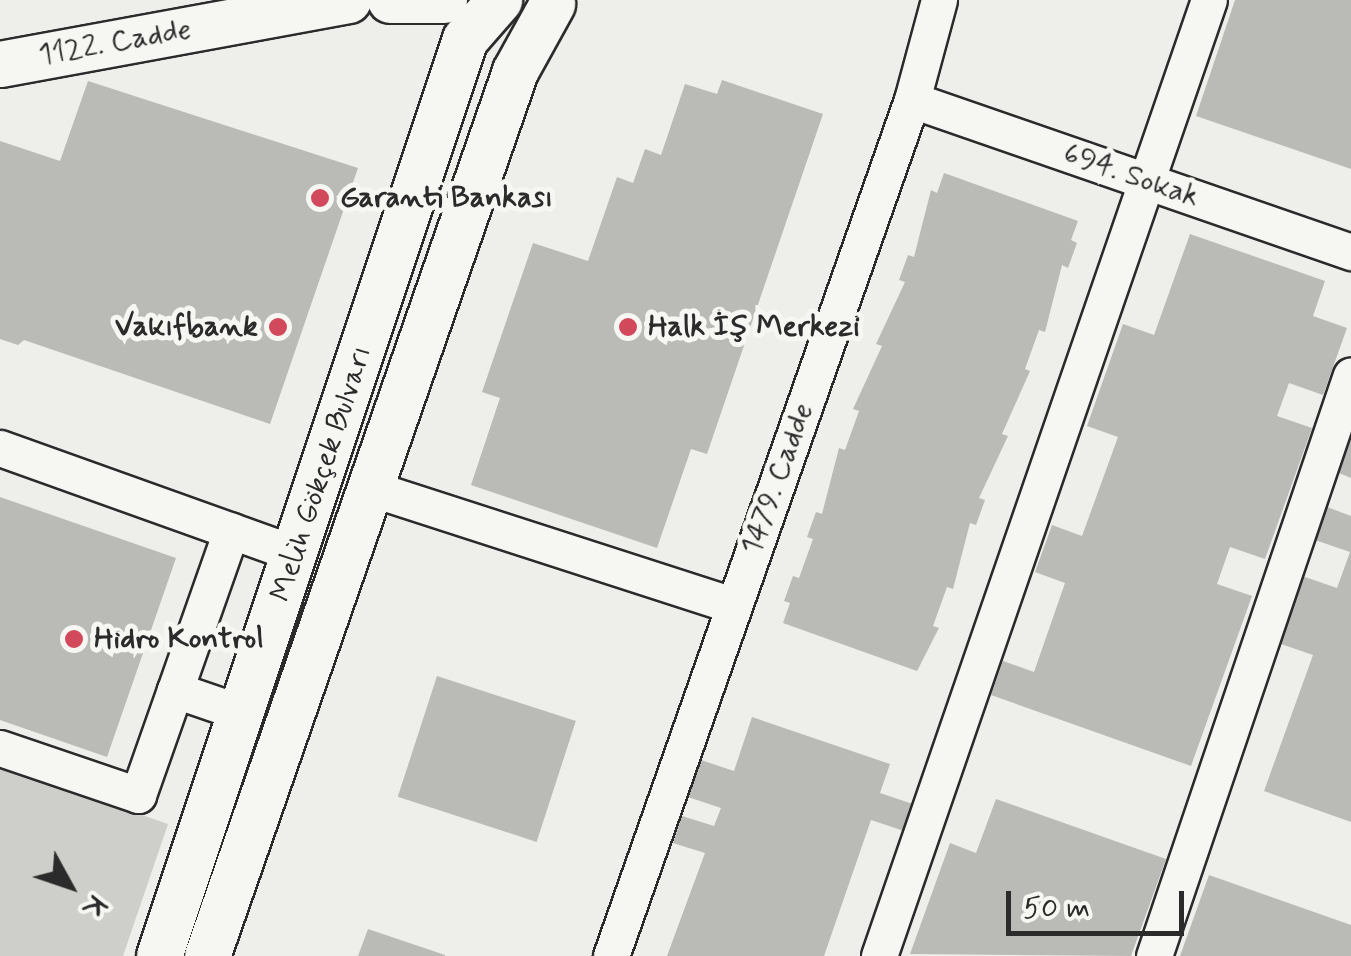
<!DOCTYPE html>
<meta charset="utf-8">
<style>
body{margin:0}
#map{position:relative;width:1351px;height:956px;overflow:hidden;background:#eeeeea;font-family:Mynerve,sans-serif}
div>[style]{position:absolute}
.green>*{inset:0;background:#cececa}
.building>*{inset:0;background:#babab7;transform-origin:0 0}
.roads{filter:drop-shadow(2px 0 #2b2b2b) drop-shadow(-2px 0 #2b2b2b) drop-shadow(0 2px #2b2b2b) drop-shadow(0 -2px #2b2b2b)}
.minor>*{height:35px;margin:-17.5px;padding:0 17.5px;transform-origin:17.5px;border-radius:17.5px;background:#f6f6f2}
.major>*{height:45px;margin:-22.5px;padding:0 22.5px;transform-origin:22.5px;border-radius:22.5px;background:#f6f6f2}
.dots>*{width:28px;height:28px;translate:-50% -50%;box-sizing:border-box;border:5px solid #f6f6f2;border-radius:50%}
span{translate:-50% -50%;white-space:nowrap;text-align:center;line-height:1.15;-webkit-text-stroke:10px #f6f6f2;paint-order:stroke}
.street-label{font-size:30px;color:#2b2b2b}
.poi-label{font-size:30px;color:#2b2b2b;font-weight:700}
.left{translate:0 -50%;text-align:left}
.right{translate:-100% -50%;text-align:right}
.north{position:absolute;left:20px;top:836px;width:100px;height:100px;-webkit-text-stroke:8px #f6f6f2;paint-order:stroke;rotate:130deg;font-size:28px;font-weight:700;line-height:40px;text-align:center;color:#2b2b2b}
.north::after{content:'';display:block;margin:auto;width:35px;height:45px;background:#2b2b2b;clip-path:polygon(50% 0,100% 100%,50% 72%,0 100%)}
.scale{position:absolute;left:1006px;top:891px;width:178px;height:45px;box-sizing:border-box;border:5px solid #2b2b2b;border-top:0;padding-left:12px;font-size:30px;line-height:35px;white-space:nowrap;color:#2b2b2b;-webkit-text-stroke:8px #f6f6f2;paint-order:stroke}
</style>
<div id="map">
<div class="green">
<div style="clip-path:polygon(0 766px,168px 824px,123px 956px,0 956px)"></div>
</div>
<div class="building">
<div style="clip-path:polygon(1235px 0,1351px 0,1351px 169px,1196px 116px)"></div>
<div style="clip-path:polygon(722px 80px,823px 114px,707px 454px,691px 449px,657px 548px,471px 485px,500px 398px,482px 392px,533px 243px,588px 261px,617px 177px,633px 183px,645px 149px,661px 155px,685px 84px,717px 94px)"></div>
<div style="clip-path:polygon(88px 81px,358px 168px,270px 424px,24px 340px,18px 345px,0 339px,0 141px,60px 161px)"></div>
<div style="clip-path:polygon(944px 173px,1078px 221px,1071px 240px,1077px 243px,1068px 268px,1062px 265px,1045px 332px,1039px 330px,1025px 369px,1030px 371px,1002px 434px,1008px 436px,979px 498px,985px 500px,976px 525px,970px 523px,953px 589px,947px 587px,933px 626px,939px 628px,917px 671px,783px 623px,790px 603px,784px 601px,793px 576px,799px 578px,813px 539px,807px 537px,816px 512px,822px 514px,839px 448px,845px 450px,859px 411px,853px 409px,882px 346px,876px 344px,905px 282px,899px 280px,908px 255px,914px 257px,931px 190px,937px 193px)"></div>
<div style="clip-path:polygon(1190px 234px,1325px 281px,1313px 316px,1347px 328px,1323px 395px,1289px 383px,1277px 416px,1312px 428px,1265px 559px,1230px 547px,1217px 584px,1252px 596px,1191px 766px,991px 695px,1003px 661px,1034px 672px,1065px 583px,1035px 572px,1052px 525px,1082px 536px,1118px 437px,1087px 426px,1123px 324px,1154px 335px)"></div>
<div style="clip-path:polygon(1350px 441px,1351px 441px,1351px 478px,1339px 473px)"></div>
<div style="clip-path:polygon(0 497px,176px 558px,107px 757px,0 720px)"></div>
<div style="clip-path:polygon(1327px 507px,1351px 516px,1351px 822px,1264px 791px,1313px 655px,1278px 643px,1302px 576px,1337px 588px,1350px 552px,1315px 540px)"></div>
<div style="left:437px;top:676px;width:146px;height:127px;rotate:18deg"></div>
<div style="clip-path:polygon(752px 717px,890px 764px,880px 793px,916px 805px,907px 832px,871px 820px,824px 956px,667px 956px,705px 853px,673px 843px,682px 816px,714px 826px,721px 808px,688px 797px,701px 760px,734px 771px)"></div>
<div style="clip-path:polygon(996px 799px,1166px 859px,1131px 956px,910px 954px,950px 843px,976px 853px)"></div>
<div style="clip-path:polygon(1209px 875px,1351px 925px,1351px 956px,1180px 956px)"></div>
<div style="clip-path:polygon(368px 929px,445px 955px,445px 956px,358px 956px)"></div>
</div>
<div class="roads">
<div class="minor">
<div style="left:912px;top:100px;width:465px;rotate:19.1deg"></div>
<div style="left:0;top:448px;width:314px;rotate:19.7deg"></div>
<div style="left:370px;top:488px;width:381px;rotate:17.9deg"></div>
<div style="left:175px;top:690px;width:169px;rotate:-70.6deg"></div>
<div style="left:0;top:748px;width:146px;rotate:18.8deg"></div>
<div style="left:138px;top:795px;width:111px;rotate:-70.6deg"></div>
<div style="left:175px;top:690px;width:71px;rotate:18.9deg"></div>
<div style="left:611px;top:956px;width:907px;rotate:-70.63deg"></div>
<div style="left:912px;top:100px;width:104px;rotate:-74.9deg"></div>
<div style="left:879px;top:956px;width:1011px;rotate:-70.96deg"></div>
<div style="left:1154px;top:956px;width:613px;rotate:-71.27deg"></div>
</div>
<div class="major">
<div style="left:390px;top:0;width:54px"></div>
<div style="left:0;top:64px;width:354px;rotate:-10.4deg"></div>
<div style="left:159px;top:956px;width:967px;rotate:-71.55deg"></div>
<div style="left:465px;top:39px;width:52px;rotate:-48.9deg"></div>
<div style="left:207px;top:956px;width:937px;rotate:-70.81deg"></div>
<div style="left:515px;top:71px;width:77px;rotate:-61.1deg"></div>
</div>
</div>
<div class="dots">
<div style="left:320px;top:198px;background:#d1495b"></div>
<div style="left:278px;top:327px;background:#d1495b"></div>
<div style="left:628px;top:327px;background:#d1495b"></div>
<div style="left:74px;top:639px;background:#d1495b"></div>
</div>
<div class="street-label">
<span style="left:115px;top:43px;rotate:-10deg">1122. Cadde</span>
<span style="left:1131px;top:176px;rotate:19deg">694. Sokak</span>
<span style="left:322px;top:474px;rotate:-72deg">Melih Gökçek Bulvarı</span>
<span style="left:778px;top:479px;rotate:-70deg">1479. Cadde</span>
</div>
<div class="poi-label">
<span class="left" style="left:340px;top:198px">Garanti Bankası</span>
<span class="right" style="left:258px;top:327px">Vakıfbank</span>
<span class="left" style="left:648px;top:327px">Halk İş Merkezi</span>
<span class="left" style="left:94px;top:639px">Hidro Kontrol</span>
</div>
<div class="north">K</div>
<div class="scale">50 m</div>
</div>
